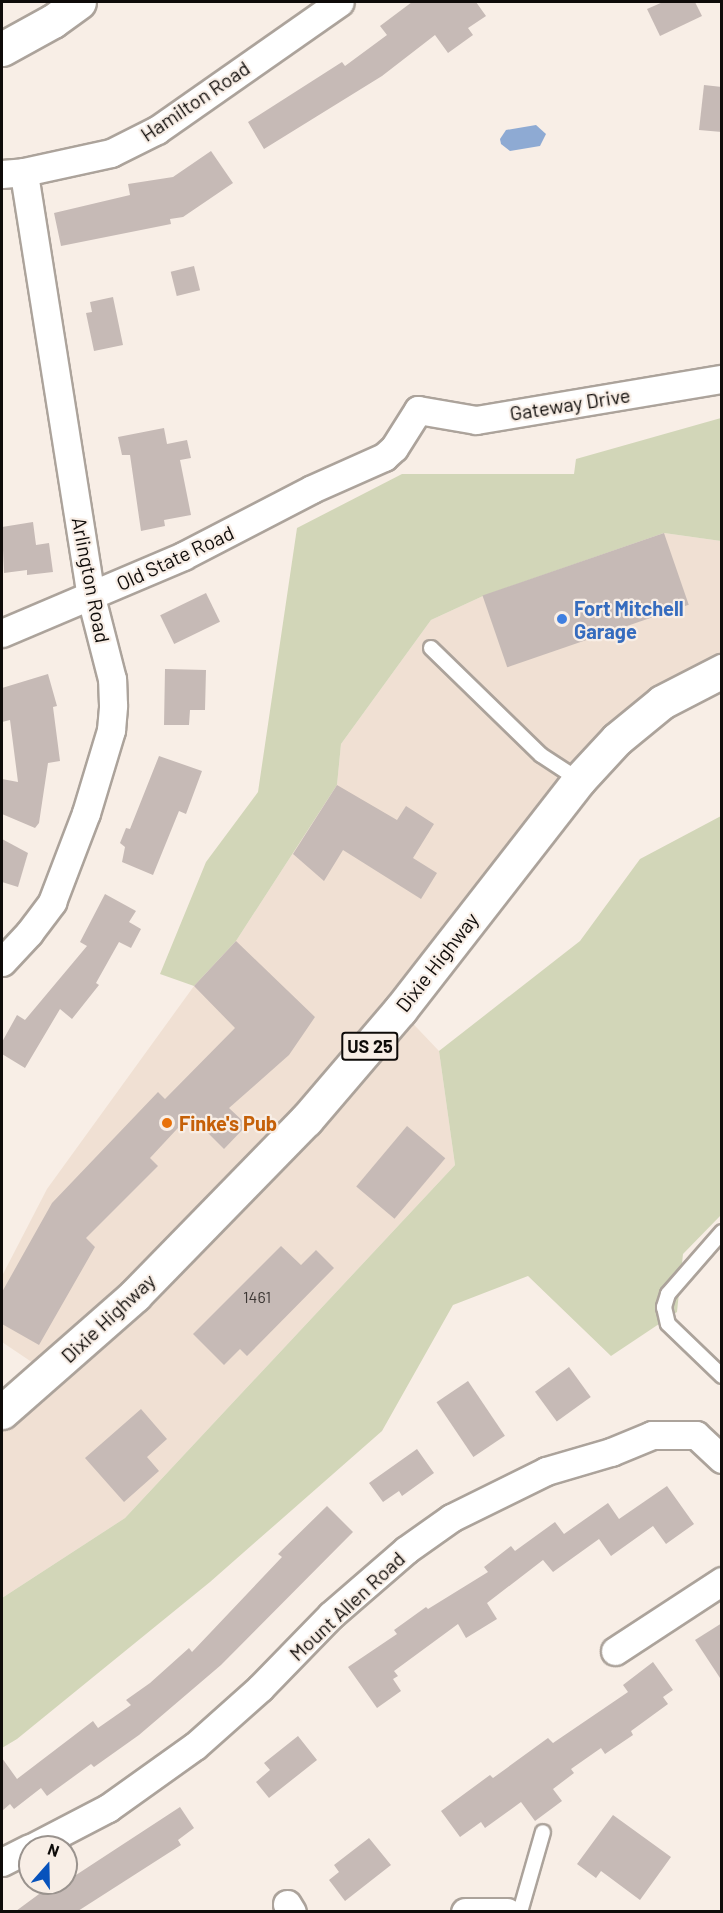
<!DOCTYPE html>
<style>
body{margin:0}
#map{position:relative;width:723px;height:1913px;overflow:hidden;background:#f8eee6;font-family:Barlow,sans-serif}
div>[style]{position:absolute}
.built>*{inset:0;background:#f0e0d3}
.green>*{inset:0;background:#d2d6b8}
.water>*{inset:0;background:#8eaad3}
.building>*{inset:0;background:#c6bab6;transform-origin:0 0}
.roads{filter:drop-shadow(2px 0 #aca39b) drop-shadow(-2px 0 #aca39b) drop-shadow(0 2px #aca39b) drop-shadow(0 -2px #aca39b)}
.service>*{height:14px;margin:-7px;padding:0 7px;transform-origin:7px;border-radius:7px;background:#fff}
.minor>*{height:27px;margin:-13.5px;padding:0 13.5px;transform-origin:13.5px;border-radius:13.5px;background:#fff}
.tertiary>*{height:33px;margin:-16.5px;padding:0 16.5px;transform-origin:16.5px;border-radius:16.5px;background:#fff}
.primary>*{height:33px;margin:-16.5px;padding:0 16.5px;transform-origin:16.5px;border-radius:16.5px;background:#fff}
.dots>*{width:16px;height:16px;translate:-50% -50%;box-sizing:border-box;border:3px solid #f8eee6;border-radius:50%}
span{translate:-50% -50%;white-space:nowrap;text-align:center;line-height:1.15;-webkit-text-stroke:4.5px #f8eee6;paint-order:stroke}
.number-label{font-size:16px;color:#3c3734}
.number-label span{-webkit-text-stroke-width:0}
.shield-label span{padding:2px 4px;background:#f8eee6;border:2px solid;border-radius:4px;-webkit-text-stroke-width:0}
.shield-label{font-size:18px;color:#0e0b09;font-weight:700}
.street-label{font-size:20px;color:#0e0b09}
.shop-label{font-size:20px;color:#366cbe;font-weight:700}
.left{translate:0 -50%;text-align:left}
.food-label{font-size:20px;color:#c56008;font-weight:700}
.frame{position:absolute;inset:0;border:3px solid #0e0b09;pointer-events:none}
.north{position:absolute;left:18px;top:1835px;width:60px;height:60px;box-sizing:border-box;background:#f8eee6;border:2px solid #9a938e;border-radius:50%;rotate:20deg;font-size:16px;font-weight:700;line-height:24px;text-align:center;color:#0e0b09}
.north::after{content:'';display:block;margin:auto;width:21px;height:27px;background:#0752bc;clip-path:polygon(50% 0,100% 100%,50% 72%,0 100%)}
</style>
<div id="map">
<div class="built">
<div style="clip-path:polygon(664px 533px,721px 541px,721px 671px,662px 702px,400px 1010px,439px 1051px,455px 1165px,125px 1518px,2px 1598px,2px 1412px,48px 1373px,2px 1342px,2px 1276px,47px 1189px,194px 986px,236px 941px,337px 785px,341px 744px,431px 620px,483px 596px)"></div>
</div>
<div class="green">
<div style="clip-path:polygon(721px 418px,721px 541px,664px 533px,483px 596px,431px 620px,341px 744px,337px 785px,236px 941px,194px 986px,160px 974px,206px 862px,258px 792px,297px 528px,402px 474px,574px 474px,576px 459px)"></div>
<div style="clip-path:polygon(721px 816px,721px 1215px,683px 1254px,677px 1312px,611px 1356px,528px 1276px,453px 1305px,382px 1431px,210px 1582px,17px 1739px,2px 1748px,2px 1598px,125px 1518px,455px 1165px,439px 1051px,580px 941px,640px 859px)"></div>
</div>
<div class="water">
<div style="clip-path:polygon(536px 125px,546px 134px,540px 146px,510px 151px,501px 144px,500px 139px,506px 130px)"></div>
</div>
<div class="building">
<div style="clip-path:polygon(412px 2px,476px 2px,486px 16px,468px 28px,473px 35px,448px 53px,435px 35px,382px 76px,264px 149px,248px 122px,342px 62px,345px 66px,387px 35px,380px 26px)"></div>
<div style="clip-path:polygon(663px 2px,695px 2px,702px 16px,660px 36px,647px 9px)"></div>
<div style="clip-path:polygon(704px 85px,722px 87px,722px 132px,699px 130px)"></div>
<div style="clip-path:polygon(211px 151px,233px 183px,183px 217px,170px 219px,171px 224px,61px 246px,54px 213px,130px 195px,128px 184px,173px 177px)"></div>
<div style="left:194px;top:266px;width:25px;height:24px;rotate:76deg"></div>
<div style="clip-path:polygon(113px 297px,123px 345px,94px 351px,86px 313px,92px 312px,90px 302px)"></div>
<div style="clip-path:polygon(164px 428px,167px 444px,187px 440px,191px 458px,180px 460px,191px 515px,164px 520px,165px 526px,141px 531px,130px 455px,122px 455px,118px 437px)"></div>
<div style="clip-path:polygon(33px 522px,36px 545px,49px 543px,53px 572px,27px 575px,27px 570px,4px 573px,2px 527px)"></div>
<div style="left:664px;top:533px;width:76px;height:192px;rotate:71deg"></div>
<div style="left:206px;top:593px;width:32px;height:51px;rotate:64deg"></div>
<div style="clip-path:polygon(165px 669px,206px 670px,205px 710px,190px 710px,189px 725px,164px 725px)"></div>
<div style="clip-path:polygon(48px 674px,57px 706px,53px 707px,60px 761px,48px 763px,39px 823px,35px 828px,2px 814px,2px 779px,18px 782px,10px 720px,2px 722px,2px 688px)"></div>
<div style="clip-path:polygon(159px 756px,202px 771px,186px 814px,179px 811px,153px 875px,122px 862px,125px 847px,120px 843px,126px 828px,130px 829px)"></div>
<div style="clip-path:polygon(337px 785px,397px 820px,406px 806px,434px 824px,413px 858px,437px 873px,421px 899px,343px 850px,324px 881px,293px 854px)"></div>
<div style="clip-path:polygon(2px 839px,28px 853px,18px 887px,2px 882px)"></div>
<div style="clip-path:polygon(105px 894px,136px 911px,129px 922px,141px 929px,131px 948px,119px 942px,96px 983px,99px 985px,72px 1019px,60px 1009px,25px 1068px,2px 1054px,2px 1042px,17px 1015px,25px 1020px,87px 946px,80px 942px)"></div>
<div style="clip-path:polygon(236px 941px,315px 1017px,289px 1055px,229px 1108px,247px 1125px,224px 1149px,190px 1115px,150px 1158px,158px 1166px,86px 1238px,95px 1247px,39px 1345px,2px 1324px,2px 1292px,52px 1203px,158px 1092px,165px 1099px,235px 1028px,194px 986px)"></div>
<div style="left:407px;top:1126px;width:50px;height:79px;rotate:40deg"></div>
<div style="clip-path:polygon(281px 1246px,301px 1265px,316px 1250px,334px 1268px,247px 1356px,240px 1349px,224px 1365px,193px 1334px)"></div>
<div style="left:569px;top:1367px;width:37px;height:42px;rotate:54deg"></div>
<div style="left:468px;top:1381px;width:66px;height:38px;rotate:56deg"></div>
<div style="clip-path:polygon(141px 1409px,167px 1439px,147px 1457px,159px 1471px,124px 1502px,85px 1458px)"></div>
<div style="clip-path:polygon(417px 1449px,434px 1473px,402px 1496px,399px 1491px,383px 1502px,369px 1483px)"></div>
<div style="clip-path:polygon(667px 1486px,694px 1524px,666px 1544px,653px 1526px,611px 1556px,599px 1539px,553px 1572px,543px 1560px,487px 1603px,497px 1619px,466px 1638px,458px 1624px,394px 1671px,398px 1676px,393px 1679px,401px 1691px,377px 1708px,348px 1667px,397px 1634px,394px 1630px,426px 1607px,428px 1609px,488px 1572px,484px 1567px,511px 1546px,515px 1551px,555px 1522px,564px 1534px,608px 1503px,619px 1519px)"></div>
<div style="clip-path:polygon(327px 1506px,353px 1532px,221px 1665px,139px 1735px,94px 1767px,91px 1764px,47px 1796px,41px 1788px,14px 1809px,10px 1804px,2px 1811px,2px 1758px,17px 1779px,93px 1721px,98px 1728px,131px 1705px,126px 1700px,150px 1683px,189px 1648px,192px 1652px,282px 1557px,278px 1554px)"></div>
<div style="clip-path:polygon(722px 1623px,722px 1681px,695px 1640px)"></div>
<div style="clip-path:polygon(653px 1662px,673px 1690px,663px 1697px,668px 1704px,631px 1731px,633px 1735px,605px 1754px,601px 1748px,571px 1769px,574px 1773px,553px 1789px,562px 1801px,535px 1821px,521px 1802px,485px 1828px,481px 1822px,460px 1837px,441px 1811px,490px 1775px,493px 1778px,548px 1738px,553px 1743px,628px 1692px,623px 1685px)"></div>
<div style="clip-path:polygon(298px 1736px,317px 1760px,269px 1798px,256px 1782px,270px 1770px,264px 1763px)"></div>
<div style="clip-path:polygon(180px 1807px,194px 1828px,178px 1840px,181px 1845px,78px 1911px,16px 1911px,54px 1883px,66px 1883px,66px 1874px,72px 1870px,76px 1875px)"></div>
<div style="clip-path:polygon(613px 1815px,671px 1857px,640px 1900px,601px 1871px,596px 1878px,577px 1864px)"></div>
<div style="clip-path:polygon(369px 1838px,391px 1865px,345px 1901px,329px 1880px,339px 1872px,334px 1865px)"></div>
</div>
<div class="roads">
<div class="service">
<div style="left:431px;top:648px;width:153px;rotate:44.2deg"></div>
<div style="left:541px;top:755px;width:45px;rotate:33.3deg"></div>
<div style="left:722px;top:1232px;width:82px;rotate:131.1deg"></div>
<div style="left:668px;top:1294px;width:14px;rotate:107deg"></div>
<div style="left:664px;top:1307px;width:17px;rotate:77deg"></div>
<div style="left:668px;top:1324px;width:75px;rotate:43.9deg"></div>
<div style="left:520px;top:1912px;width:83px;rotate:-74deg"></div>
</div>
<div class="minor">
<div style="left:2px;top:174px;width:22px;rotate:-5deg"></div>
<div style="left:24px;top:172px;width:89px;rotate:-12.3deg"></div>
<div style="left:111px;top:153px;width:51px;rotate:-26.6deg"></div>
<div style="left:157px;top:130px;width:223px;rotate:-35deg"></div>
<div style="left:2px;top:633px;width:197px;rotate:-23deg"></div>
<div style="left:183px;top:556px;width:145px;rotate:-27.4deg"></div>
<div style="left:312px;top:489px;width:79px;rotate:-24deg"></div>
<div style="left:384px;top:457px;width:13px;rotate:-42deg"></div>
<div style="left:394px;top:448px;width:45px;rotate:-57.7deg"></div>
<div style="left:418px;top:410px;width:59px;rotate:9.8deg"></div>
<div style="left:476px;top:420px;width:249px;rotate:-9.5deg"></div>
<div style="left:2px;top:962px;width:40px;rotate:-47deg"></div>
<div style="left:29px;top:933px;width:39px;rotate:-53deg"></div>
<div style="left:52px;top:902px;width:95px;rotate:-69.1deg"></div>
<div style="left:86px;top:813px;width:87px;rotate:-73.2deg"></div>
<div style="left:111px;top:730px;width:25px;rotate:-85deg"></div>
<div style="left:113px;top:705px;width:26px;rotate:-92deg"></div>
<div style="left:112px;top:679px;width:85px;rotate:-104.4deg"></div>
<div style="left:91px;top:597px;width:430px;rotate:-99deg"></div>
<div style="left:615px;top:1651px;width:128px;rotate:-33.2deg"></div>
<div style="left:33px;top:1847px;width:85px;rotate:-27.5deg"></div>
<div style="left:108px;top:1808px;width:107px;rotate:-35.5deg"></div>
<div style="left:195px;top:1746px;width:87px;rotate:-41.7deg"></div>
<div style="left:260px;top:1688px;width:102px;rotate:-45.8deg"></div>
<div style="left:331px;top:1615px;width:99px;rotate:-40.9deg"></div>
<div style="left:406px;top:1550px;width:55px;rotate:-35.4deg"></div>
<div style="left:451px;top:1518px;width:106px;rotate:-26.3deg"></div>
<div style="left:546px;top:1471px;width:68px;rotate:-16.3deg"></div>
<div style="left:611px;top:1452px;width:44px;rotate:-22.5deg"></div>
<div style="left:652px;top:1435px;width:44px"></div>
<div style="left:696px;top:1435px;width:35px;rotate:43deg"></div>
<div style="left:2px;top:1862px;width:31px;rotate:-27deg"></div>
<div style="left:287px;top:1904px;width:9px;rotate:58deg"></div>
<div style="left:465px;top:1912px;width:42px"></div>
</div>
<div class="tertiary">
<div style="left:2px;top:49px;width:58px;rotate:-28.8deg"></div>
<div style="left:53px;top:21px;width:32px;rotate:-36deg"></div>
</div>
<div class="primary">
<div style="left:2px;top:1412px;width:177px;rotate:-41.3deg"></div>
<div style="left:135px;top:1295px;width:245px;rotate:-45.7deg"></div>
<div style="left:306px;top:1120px;width:145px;rotate:-49.5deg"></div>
<div style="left:400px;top:1010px;width:291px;rotate:-52.1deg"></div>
<div style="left:579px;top:780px;width:56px;rotate:-47.2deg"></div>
<div style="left:617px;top:739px;width:58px;rotate:-39.4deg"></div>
<div style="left:662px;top:702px;width:68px;rotate:-27.3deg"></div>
</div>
</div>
<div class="dots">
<div style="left:562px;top:619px;background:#3f7fe0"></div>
<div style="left:167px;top:1123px;background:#e8710a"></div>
</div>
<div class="number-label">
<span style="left:257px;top:1297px">1461</span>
</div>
<div class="shield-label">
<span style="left:370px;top:1046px">US 25</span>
</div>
<div class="street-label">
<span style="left:195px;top:101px;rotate:-34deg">Hamilton Road</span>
<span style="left:570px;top:404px;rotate:-9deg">Gateway Drive</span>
<span style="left:175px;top:558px;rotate:-25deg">Old State Road</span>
<span style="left:91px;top:580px;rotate:79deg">Arlington Road</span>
<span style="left:437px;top:962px;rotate:-52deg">Dixie Highway</span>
<span style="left:108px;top:1318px;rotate:-43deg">Dixie Highway</span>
<span style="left:347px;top:1606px;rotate:-43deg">Mount Allen Road</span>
</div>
<div class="shop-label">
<span class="left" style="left:574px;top:620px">Fort Mitchell<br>Garage</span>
</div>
<div class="food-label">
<span class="left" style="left:179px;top:1123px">Finke's Pub</span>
</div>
<div class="frame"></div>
<div class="north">N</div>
</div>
